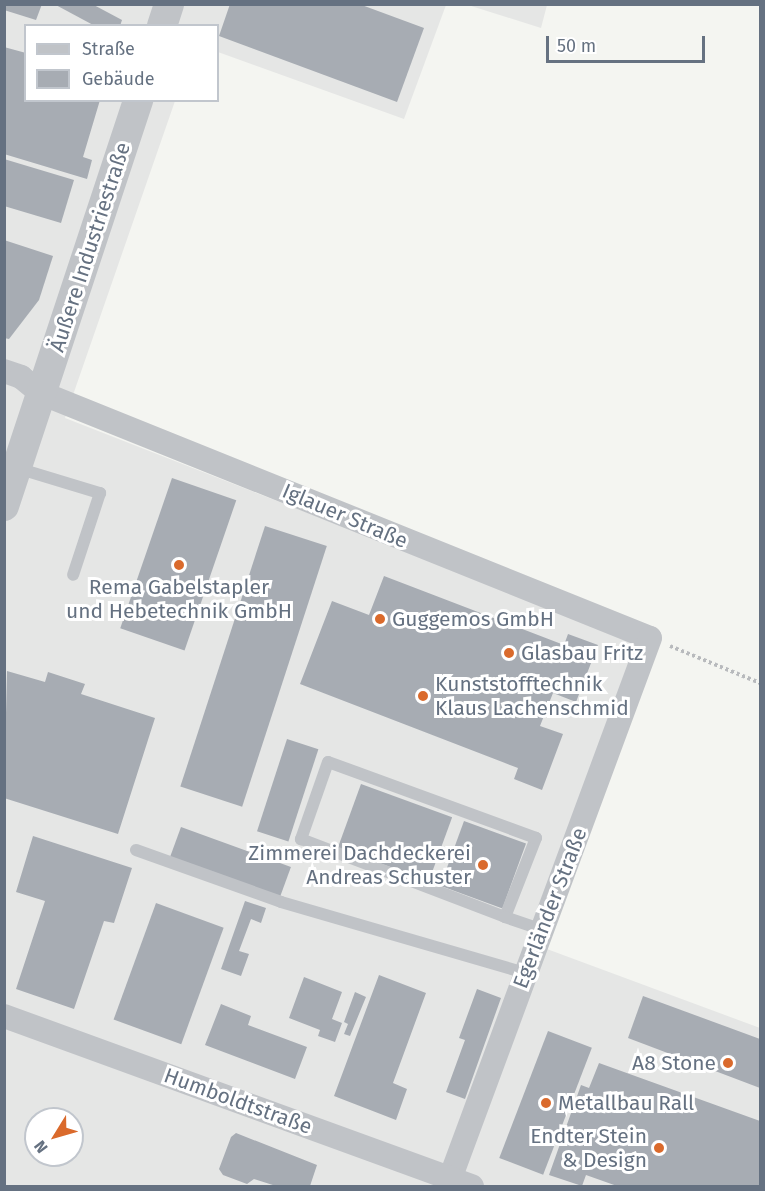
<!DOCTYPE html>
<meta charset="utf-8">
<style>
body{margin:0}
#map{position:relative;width:765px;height:1191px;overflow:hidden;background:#f4f5f1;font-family:"Fira Sans",sans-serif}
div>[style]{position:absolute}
.built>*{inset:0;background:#e5e6e5}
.building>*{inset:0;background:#a7acb3;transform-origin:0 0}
.path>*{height:4px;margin-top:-2px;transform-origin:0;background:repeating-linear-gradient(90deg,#b8babd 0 3px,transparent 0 6px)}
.service>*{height:12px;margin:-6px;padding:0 6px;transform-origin:6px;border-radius:6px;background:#c0c3c7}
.minor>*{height:24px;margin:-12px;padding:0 12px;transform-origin:12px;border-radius:12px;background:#c0c3c7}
.tertiary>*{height:30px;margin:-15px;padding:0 15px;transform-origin:15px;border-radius:15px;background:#c0c3c7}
.dots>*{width:16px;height:16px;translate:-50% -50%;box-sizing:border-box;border:3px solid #fff;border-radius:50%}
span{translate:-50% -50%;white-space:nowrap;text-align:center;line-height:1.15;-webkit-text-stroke:6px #fff;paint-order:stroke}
.street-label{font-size:21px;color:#657181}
.poi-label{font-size:21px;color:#657181}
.left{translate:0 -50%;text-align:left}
.right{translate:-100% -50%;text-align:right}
.frame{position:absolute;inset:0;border:6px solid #657181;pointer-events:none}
.legend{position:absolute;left:24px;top:24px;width:195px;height:78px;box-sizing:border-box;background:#fff;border:2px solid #c1c6cd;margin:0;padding:8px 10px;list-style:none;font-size:18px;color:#657181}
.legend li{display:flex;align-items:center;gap:12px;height:30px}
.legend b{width:30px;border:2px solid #c1c6cd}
.north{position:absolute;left:24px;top:1107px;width:60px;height:60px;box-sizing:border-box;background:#fff;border:2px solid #c1c6cd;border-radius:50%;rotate:233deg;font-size:16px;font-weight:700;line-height:24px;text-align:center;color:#657181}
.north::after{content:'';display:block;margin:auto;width:21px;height:27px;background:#da6a2c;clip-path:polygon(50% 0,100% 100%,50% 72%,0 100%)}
.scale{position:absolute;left:546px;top:36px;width:159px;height:27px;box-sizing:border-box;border:3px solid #657181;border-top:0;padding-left:8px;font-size:18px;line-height:21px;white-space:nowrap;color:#657181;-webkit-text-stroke:4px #fff;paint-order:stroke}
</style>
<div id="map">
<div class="built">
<div style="clip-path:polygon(evenodd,5px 5px,446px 5px,404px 119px,218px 52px,218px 26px,26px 26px,26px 100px,175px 101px,65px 418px,638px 642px,528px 942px,760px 1028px,760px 1186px,5px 1186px,5px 5px,36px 1119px,72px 1119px,72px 1155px,36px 1155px,36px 1119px)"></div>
<div style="clip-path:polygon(468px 5px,547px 5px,541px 28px)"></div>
</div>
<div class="building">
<div style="clip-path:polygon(4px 4px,42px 4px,36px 20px,4px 10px)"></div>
<div style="clip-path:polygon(54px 4px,92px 4px,122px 20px,120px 26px,95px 26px)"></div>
<div style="clip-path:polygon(230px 4px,359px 4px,424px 28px,397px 102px,219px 36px)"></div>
<div style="clip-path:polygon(4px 47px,26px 53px,26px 100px,100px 100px,83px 157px,92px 160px,87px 179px,4px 154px)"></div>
<div style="clip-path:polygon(4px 159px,74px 180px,61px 223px,4px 206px)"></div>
<div style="clip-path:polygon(4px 240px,53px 256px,39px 300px,9px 339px,4px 338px)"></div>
<div style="left:172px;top:478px;width:68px;height:159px;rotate:19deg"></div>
<div style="left:265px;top:526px;width:65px;height:274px;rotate:18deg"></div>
<div style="clip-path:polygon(384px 576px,564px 645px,568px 634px,598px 645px,576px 702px,553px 693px,540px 726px,563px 734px,542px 790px,514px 779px,518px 768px,300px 684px,332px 601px,369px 615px)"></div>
<div style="clip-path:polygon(7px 671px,45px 682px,48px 672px,85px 684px,81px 694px,155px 718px,118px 834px,4px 798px)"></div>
<div style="left:287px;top:739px;width:33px;height:97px;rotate:18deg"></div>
<div style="left:361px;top:784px;width:97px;height:68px;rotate:20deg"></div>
<div style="left:464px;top:821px;width:66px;height:69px;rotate:20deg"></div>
<div style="left:181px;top:827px;width:117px;height:32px;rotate:20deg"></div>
<div style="clip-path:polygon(33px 836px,132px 868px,114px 923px,104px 921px,74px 1009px,16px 989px,45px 901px,16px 892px)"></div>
<div style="clip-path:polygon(245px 901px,266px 908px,261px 923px,251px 919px,239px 951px,249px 954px,241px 976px,221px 969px)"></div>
<div style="left:156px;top:903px;width:72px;height:124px;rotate:20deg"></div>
<div style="clip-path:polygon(379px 975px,426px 993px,393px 1083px,407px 1089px,396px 1120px,334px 1096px)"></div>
<div style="clip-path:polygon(304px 977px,342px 992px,332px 1019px,342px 1023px,335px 1042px,318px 1036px,320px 1030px,289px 1018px)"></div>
<div style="clip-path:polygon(477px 989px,501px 998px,465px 1099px,446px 1092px,465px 1040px,459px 1038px)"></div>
<div style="clip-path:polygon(355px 992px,366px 997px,350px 1036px,344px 1034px,348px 1024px,344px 1022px)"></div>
<div style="clip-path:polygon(643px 996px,760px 1039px,760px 1088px,628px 1038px)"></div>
<div style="clip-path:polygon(221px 1004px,251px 1016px,248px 1025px,307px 1047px,295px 1079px,205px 1045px)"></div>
<div style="left:548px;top:1031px;width:47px;height:136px;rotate:21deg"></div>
<div style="clip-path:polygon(599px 1063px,760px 1121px,760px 1186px,617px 1186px,586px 1175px,582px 1186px,549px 1175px,581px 1085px,589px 1088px)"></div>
<div style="clip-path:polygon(236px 1133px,317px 1165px,310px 1186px,276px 1186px,254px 1179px,247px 1184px,223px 1175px,219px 1169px,231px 1137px)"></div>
</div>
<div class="path">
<div style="left:670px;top:646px;width:97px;rotate:22.3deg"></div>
</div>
<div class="service">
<div style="left:17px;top:468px;width:87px;rotate:16.8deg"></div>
<div style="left:100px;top:493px;width:86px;rotate:108.2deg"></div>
<div style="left:136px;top:850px;width:154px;rotate:19.7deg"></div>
<div style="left:281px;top:902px;width:255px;rotate:16.2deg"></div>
<div style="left:505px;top:917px;width:85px;rotate:-68.6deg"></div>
<div style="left:536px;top:838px;width:221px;rotate:-159.9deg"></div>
<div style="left:328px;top:762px;width:82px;rotate:109.3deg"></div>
<div style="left:301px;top:839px;width:218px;rotate:20.9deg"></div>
<div style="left:505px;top:917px;width:39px;rotate:19deg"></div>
</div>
<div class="minor">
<div style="left:4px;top:371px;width:18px;rotate:19deg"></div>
<div style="left:21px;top:377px;width:26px;rotate:39deg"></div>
<div style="left:41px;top:393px;width:656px;rotate:21.91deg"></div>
<div style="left:650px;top:638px;width:577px;rotate:110.29deg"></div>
<div style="left:4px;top:1016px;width:498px;rotate:20deg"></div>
</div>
<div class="tertiary">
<div style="left:162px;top:26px;width:23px;rotate:-72deg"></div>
<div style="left:4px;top:506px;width:428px;rotate:-71.7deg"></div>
</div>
<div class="dots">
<div style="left:179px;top:565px;background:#da6a2c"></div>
<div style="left:380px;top:619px;background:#da6a2c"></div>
<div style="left:509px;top:653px;background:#da6a2c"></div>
<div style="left:423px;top:696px;background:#da6a2c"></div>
<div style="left:483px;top:865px;background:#da6a2c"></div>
<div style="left:728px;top:1063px;background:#da6a2c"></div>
<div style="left:546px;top:1103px;background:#da6a2c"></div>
<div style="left:659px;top:1148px;background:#da6a2c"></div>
</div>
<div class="street-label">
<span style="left:90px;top:247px;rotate:-72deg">Äußere Industriestraße</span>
<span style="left:345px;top:516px;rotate:23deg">Iglauer Straße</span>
<span style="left:550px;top:908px;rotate:-69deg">Egerländer Straße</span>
<span style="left:238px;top:1101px;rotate:20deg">Humboldtstraße</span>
</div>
<div class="poi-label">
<span style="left:179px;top:599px">Rema Gabelstapler<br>und Hebetechnik GmbH</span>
<span class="left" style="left:392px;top:619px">Guggemos GmbH</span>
<span class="left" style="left:521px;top:653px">Glasbau Fritz</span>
<span class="left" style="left:435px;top:696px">Kunststofftechnik<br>Klaus Lachenschmid</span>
<span class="right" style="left:471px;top:865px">Zimmerei Dachdeckerei<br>Andreas Schuster</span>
<span class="right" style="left:716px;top:1063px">A8 Stone</span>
<span class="left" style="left:558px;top:1103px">Metallbau Rall</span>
<span class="right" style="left:647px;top:1148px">Endter Stein<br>&amp; Design</span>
</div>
<div class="frame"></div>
<ul class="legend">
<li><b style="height:8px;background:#c0c3c7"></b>Straße</li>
<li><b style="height:16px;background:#a7acb3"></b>Gebäude</li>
</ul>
<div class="north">N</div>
<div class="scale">50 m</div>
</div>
